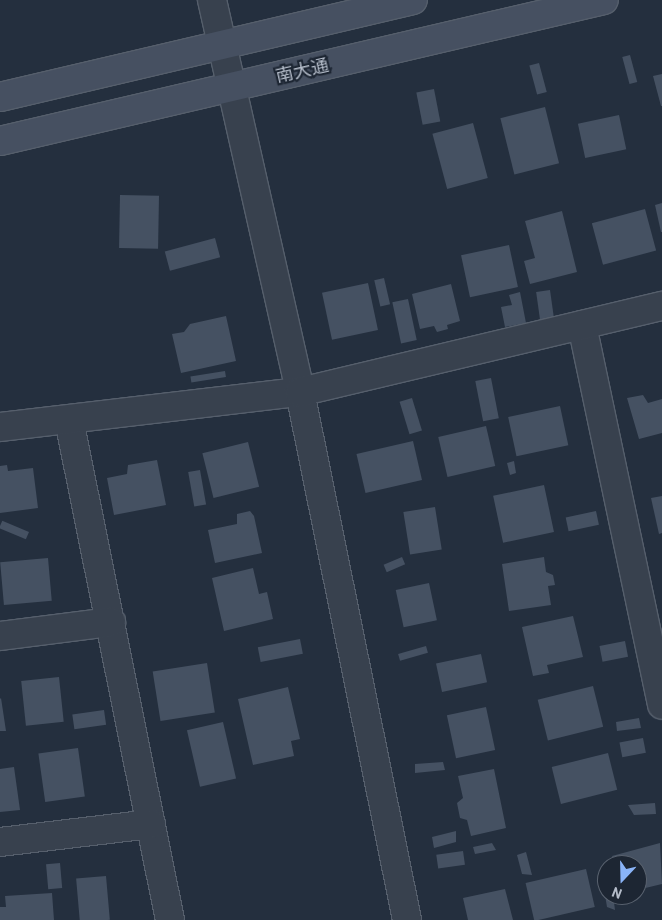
<!DOCTYPE html>
<meta charset="utf-8">
<style>
body{margin:0}
#map{position:relative;width:662px;height:920px;overflow:hidden;background:#242f3e;font-family:Barlow,"Noto Sans JP",sans-serif}
div>[style]{position:absolute}
.building>*{inset:0;background:#455162;transform-origin:0 0}
.roads{filter:drop-shadow(1px 0 #565f6c) drop-shadow(-1px 0 #565f6c) drop-shadow(0 1px #565f6c) drop-shadow(0 -1px #565f6c)}
.street>*{height:28px;margin:-14px;padding:0 14px;transform-origin:14px;border-radius:14px;background:#38414e}
.secondary>*{height:28px;margin:-14px;padding:0 14px;transform-origin:14px;border-radius:14px;background:#465061}
span{translate:-50% -50%;white-space:nowrap;text-align:center;line-height:1.15;-webkit-text-stroke:4.5px #1d2633;paint-order:stroke}
.street-label{font-size:18px;color:#b4bcc9}
.north{position:absolute;left:597px;top:855px;width:50px;height:50px;box-sizing:border-box;background:#1d2633;border:1px solid #59626f;border-radius:50%;rotate:201deg;font-size:14px;font-weight:700;line-height:20px;text-align:center;color:#b4bcc9}
.north::after{content:'';display:block;margin:auto;width:18px;height:22px;background:#8ab4f8;clip-path:polygon(50% 0,100% 100%,50% 72%,0 100%)}
</style>
<div id="map">
<div class="building">
<div style="left:630px;top:55px;width:28px;height:8px;rotate:75deg"></div>
<div style="left:539px;top:63px;width:30px;height:10px;rotate:75deg"></div>
<div style="clip-path:polygon(662px 74px,662px 106px,661px 106px,653px 76px)"></div>
<div style="left:434px;top:89px;width:33px;height:18px;rotate:79deg"></div>
<div style="left:545px;top:107px;width:58px;height:46px;rotate:76deg"></div>
<div style="left:619px;top:115px;width:35px;height:42px;rotate:78deg"></div>
<div style="left:473px;top:123px;width:57px;height:42px;rotate:75deg"></div>
<div style="left:120px;top:195px;width:39px;height:53px;rotate:1deg"></div>
<div style="clip-path:polygon(662px 203px,662px 232px,661px 232px,655px 205px)"></div>
<div style="left:645px;top:209px;width:43px;height:55px;rotate:75deg"></div>
<div style="clip-path:polygon(562px 211px,577px 272px,530px 284px,524px 261px,535px 258px,525px 221px)"></div>
<div style="left:215px;top:238px;width:20px;height:52px;rotate:75deg"></div>
<div style="left:509px;top:245px;width:43px;height:49px;rotate:78deg"></div>
<div style="left:384px;top:278px;width:27px;height:10px;rotate:77deg"></div>
<div style="left:368px;top:283px;width:48px;height:47px;rotate:78deg"></div>
<div style="clip-path:polygon(451px 284px,460px 321px,447px 325px,448px 329px,437px 332px,434px 326px,420px 329px,412px 294px)"></div>
<div style="left:550px;top:290px;width:28px;height:14px;rotate:82deg"></div>
<div style="clip-path:polygon(520px 292px,526px 323px,505px 327px,501px 307px,512px 305px,509px 295px)"></div>
<div style="left:408px;top:299px;width:42px;height:16px;rotate:78deg"></div>
<div style="clip-path:polygon(226px 316px,236px 361px,181px 373px,172px 334px,184px 332px,190px 324px)"></div>
<div style="left:225px;top:371px;width:6px;height:35px;rotate:81deg"></div>
<div style="left:491px;top:378px;width:41px;height:16px;rotate:79deg"></div>
<div style="clip-path:polygon(643px 395px,648px 403px,662px 399px,662px 433px,639px 439px,627px 398px)"></div>
<div style="left:412px;top:398px;width:34px;height:13px;rotate:73deg"></div>
<div style="left:560px;top:406px;width:40px;height:53px;rotate:78deg"></div>
<div style="left:486px;top:426px;width:41px;height:49px;rotate:77deg"></div>
<div style="left:413px;top:441px;width:40px;height:58px;rotate:77deg"></div>
<div style="left:248px;top:442px;width:46px;height:47px;rotate:76deg"></div>
<div style="clip-path:polygon(157px 460px,166px 505px,114px 515px,107px 478px,127px 474px,128px 465px)"></div>
<div style="clip-path:polygon(514px 461px,516px 473px,510px 475px,507px 463px)"></div>
<div style="clip-path:polygon(7px 465px,8px 471px,33px 468px,38px 508px,0 513px,0 466px)"></div>
<div style="left:200px;top:470px;width:35px;height:12px;rotate:80deg"></div>
<div style="left:544px;top:485px;width:48px;height:52px;rotate:78deg"></div>
<div style="clip-path:polygon(662px 496px,662px 533px,659px 534px,651px 498px)"></div>
<div style="left:435px;top:507px;width:43px;height:32px;rotate:81deg"></div>
<div style="clip-path:polygon(250px 511px,254px 516px,262px 553px,215px 563px,208px 530px,237px 524px,237px 514px)"></div>
<div style="left:596px;top:511px;width:14px;height:31px;rotate:78deg"></div>
<div style="left:29px;top:532px;width:8px;height:29px;rotate:113deg"></div>
<div style="left:402px;top:557px;width:8px;height:20px;rotate:67deg"></div>
<div style="clip-path:polygon(544px 557px,546px 572px,553px 575px,555px 585px,548px 586px,551px 605px,509px 611px,502px 564px)"></div>
<div style="left:48px;top:558px;width:43px;height:48px;rotate:85deg"></div>
<div style="clip-path:polygon(253px 568px,259px 594px,267px 592px,273px 619px,224px 631px,212px 578px)"></div>
<div style="left:429px;top:583px;width:38px;height:34px;rotate:78deg"></div>
<div style="clip-path:polygon(573px 616px,583px 657px,547px 665px,549px 673px,533px 676px,522px 627px)"></div>
<div style="left:300px;top:639px;width:15px;height:43px;rotate:79deg"></div>
<div style="left:625px;top:641px;width:16px;height:26px;rotate:79deg"></div>
<div style="left:426px;top:646px;width:7px;height:29px;rotate:74deg"></div>
<div style="left:481px;top:654px;width:29px;height:46px;rotate:78deg"></div>
<div style="left:207px;top:663px;width:50px;height:55px;rotate:81deg"></div>
<div style="left:59px;top:677px;width:45px;height:38px;rotate:84deg"></div>
<div style="left:593px;top:686px;width:42px;height:57px;rotate:76deg"></div>
<div style="clip-path:polygon(288px 687px,300px 739px,291px 741px,294px 756px,253px 765px,238px 699px)"></div>
<div style="clip-path:polygon(1px 698px,6px 731px,0 731px,0 699px)"></div>
<div style="left:486px;top:707px;width:44px;height:40px;rotate:78deg"></div>
<div style="left:104px;top:710px;width:15px;height:32px;rotate:82deg"></div>
<div style="clip-path:polygon(639px 718px,641px 728px,617px 731px,616px 722px)"></div>
<div style="left:223px;top:722px;width:58px;height:37px;rotate:77deg"></div>
<div style="left:643px;top:738px;width:15px;height:24px;rotate:79deg"></div>
<div style="left:78px;top:748px;width:49px;height:40px;rotate:82deg"></div>
<div style="left:608px;top:753px;width:38px;height:58px;rotate:76deg"></div>
<div style="clip-path:polygon(443px 762px,445px 770px,415px 773px,415px 764px)"></div>
<div style="clip-path:polygon(14px 767px,20px 810px,0 812px,0 769px)"></div>
<div style="clip-path:polygon(494px 769px,506px 828px,471px 836px,467px 820px,460px 818px,457px 803px,463px 798px,458px 776px)"></div>
<div style="clip-path:polygon(655px 803px,656px 814px,634px 815px,628px 805px)"></div>
<div style="clip-path:polygon(456px 831px,456px 842px,434px 848px,432px 837px)"></div>
<div style="clip-path:polygon(492px 843px,496px 850px,475px 854px,473px 847px)"></div>
<div style="clip-path:polygon(660px 843px,662px 884px,637px 890px,637px 865px,615px 865px,612px 856px)"></div>
<div style="left:463px;top:851px;width:14px;height:27px;rotate:82deg"></div>
<div style="clip-path:polygon(526px 852px,532px 875px,522px 874px,517px 855px)"></div>
<div style="left:60px;top:863px;width:25px;height:14px;rotate:85deg"></div>
<div style="left:586px;top:869px;width:39px;height:62px;rotate:77deg"></div>
<div style="left:106px;top:876px;width:44px;height:30px;rotate:85deg"></div>
<div style="clip-path:polygon(505px 889px,513px 920px,468px 920px,463px 898px)"></div>
<div style="clip-path:polygon(604px 889px,607px 889px,607px 895px,613px 895px,615px 910px,607px 907px)"></div>
<div style="clip-path:polygon(52px 893px,54px 920px,0 920px,0 907px,6px 907px,5px 896px)"></div>
</div>
<div class="roads">
<div class="street">
<div style="left:212px;top:0;width:402px;rotate:77.3deg"></div>
<div style="left:300px;top:392px;width:539px;rotate:78.54deg"></div>
<div style="left:582px;top:325px;width:388px;rotate:78.1deg"></div>
<div style="left:69px;top:420px;width:510px;rotate:78.58deg"></div>
<div style="left:0;top:427px;width:302px;rotate:-6.7deg"></div>
<div style="left:300px;top:392px;width:372px;rotate:-13.4deg"></div>
<div style="left:0;top:636px;width:112px;rotate:-7.2deg"></div>
<div style="left:0;top:842px;width:152px;rotate:-6.8deg"></div>
</div>
<div class="secondary">
<div style="left:0;top:97px;width:424px;rotate:-13.2deg"></div>
<div style="left:0;top:141px;width:620px;rotate:-13.14deg"></div>
</div>
</div>
<div class="street-label">
<span style="left:302px;top:70px;rotate:-13deg">南大通</span>
</div>
<div class="north">N</div>
</div>
